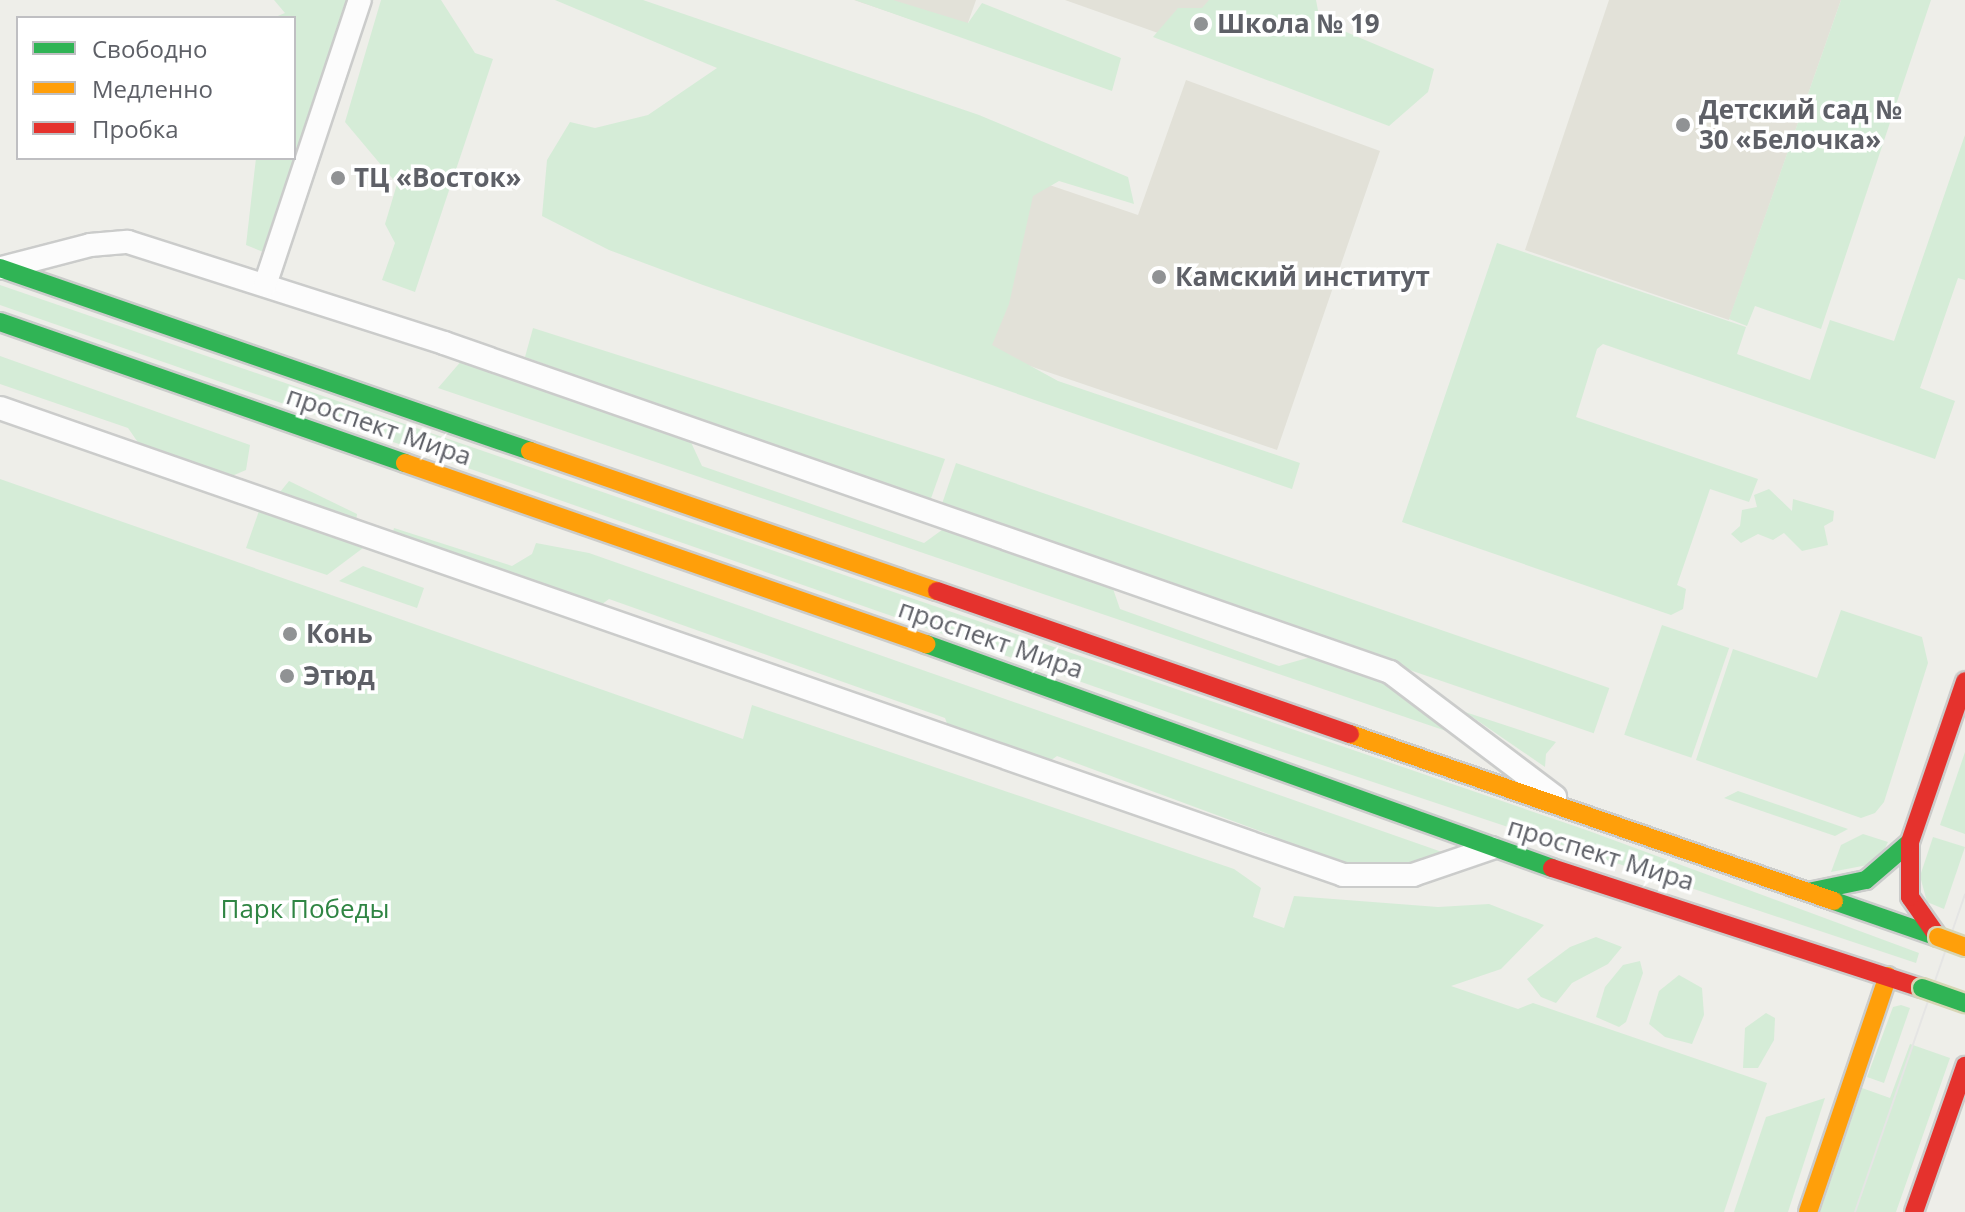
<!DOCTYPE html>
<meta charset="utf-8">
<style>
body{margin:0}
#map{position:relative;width:1965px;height:1212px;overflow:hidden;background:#eeeee9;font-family:"Open Sans",sans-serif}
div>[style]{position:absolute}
.education>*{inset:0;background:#e2e1d8}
.green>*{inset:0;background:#d5ecd7;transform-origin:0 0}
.roads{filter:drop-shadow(2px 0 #cbcccb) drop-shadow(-2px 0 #cbcccb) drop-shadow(0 2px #cbcccb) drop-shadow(0 -2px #cbcccb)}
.street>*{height:22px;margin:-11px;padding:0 11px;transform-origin:11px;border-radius:11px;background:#fcfcfc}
.fast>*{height:18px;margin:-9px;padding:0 9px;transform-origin:9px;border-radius:9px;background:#30b455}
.slow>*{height:18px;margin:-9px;padding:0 9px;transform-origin:9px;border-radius:9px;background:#ff9f0a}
.jam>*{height:18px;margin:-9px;padding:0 9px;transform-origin:9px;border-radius:9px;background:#e5322d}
.tram>*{height:2px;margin:-1px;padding:0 1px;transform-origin:1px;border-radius:1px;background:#e5e5e4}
.bridges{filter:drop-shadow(2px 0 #d7d5b5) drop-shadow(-2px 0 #d7d5b5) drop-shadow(0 2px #d7d5b5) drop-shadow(0 -2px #d7d5b5)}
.fast-bridge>*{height:18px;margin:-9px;padding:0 9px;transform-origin:9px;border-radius:9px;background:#30b455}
.slow-bridge>*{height:18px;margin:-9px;padding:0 9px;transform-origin:9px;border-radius:9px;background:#ff9f0a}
.dots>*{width:22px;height:22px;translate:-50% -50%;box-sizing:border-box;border:4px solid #fff;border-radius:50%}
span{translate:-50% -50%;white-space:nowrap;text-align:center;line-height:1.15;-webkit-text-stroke:7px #fff;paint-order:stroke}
.poi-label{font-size:26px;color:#5e6067;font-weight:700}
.left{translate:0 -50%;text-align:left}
.street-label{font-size:26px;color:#5e6067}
.park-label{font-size:26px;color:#2f8543}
.legend{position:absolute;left:16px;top:16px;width:280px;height:144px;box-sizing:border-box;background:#fff;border:2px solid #bfbfc2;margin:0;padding:10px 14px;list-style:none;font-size:24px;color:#5e6067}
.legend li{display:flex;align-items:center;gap:16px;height:40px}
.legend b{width:40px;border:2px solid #bfbfc2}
</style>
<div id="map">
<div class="education">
<div style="clip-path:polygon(854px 0,976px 0,963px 37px)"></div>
<div style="clip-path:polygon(1065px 0,1276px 0,1254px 67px)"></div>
<div style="clip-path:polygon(1609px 0,1841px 0,1729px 320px,1525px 250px)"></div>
<div style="clip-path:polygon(1186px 80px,1380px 151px,1277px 450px,959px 342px,1017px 174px,1138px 215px)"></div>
</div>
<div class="green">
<div style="clip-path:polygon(274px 0,354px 0,280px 259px,246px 245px,256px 158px,294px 158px,294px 18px,273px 18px,285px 13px)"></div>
<div style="clip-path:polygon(381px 0,441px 0,475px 53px,493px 59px,415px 292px,382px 280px,395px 243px,385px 224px,397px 184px,345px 122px)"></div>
<div style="clip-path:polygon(555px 0,643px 0,979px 115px,1128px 177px,1134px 204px,1059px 181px,1033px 196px,1009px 304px,992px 345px,1058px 381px,1300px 463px,1292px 489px,703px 285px,609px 250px,542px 216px,547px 160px,570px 122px,595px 128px,648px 115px,717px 68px)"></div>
<div style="clip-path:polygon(855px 0,893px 0,968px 23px,982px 3px,1121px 58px,1112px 91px)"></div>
<div style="clip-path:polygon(1209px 0,1316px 0,1320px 21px,1434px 69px,1428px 92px,1389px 126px,1153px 37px,1178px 8px,1202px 8px)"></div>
<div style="clip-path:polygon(1841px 0,1931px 0,1821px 329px,1755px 306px,1747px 326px,1729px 319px)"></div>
<div style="clip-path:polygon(1965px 135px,1965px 280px,1958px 278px,1920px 388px,1955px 401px,1935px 459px,1603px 344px,1597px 349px,1576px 417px,1758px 479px,1749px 502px,1710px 489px,1677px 585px,1686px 589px,1683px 609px,1671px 615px,1402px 522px,1497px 243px,1746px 327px,1737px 354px,1810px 380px,1830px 320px,1894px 341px)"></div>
<div style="clip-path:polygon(0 285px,1589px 831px,1919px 953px,1916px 963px,1265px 746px,0 305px)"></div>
<div style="clip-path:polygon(533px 328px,945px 459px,929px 504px,525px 357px)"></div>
<div style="clip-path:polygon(0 356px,250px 445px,246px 470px,225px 479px,144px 451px,128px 428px,0 384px)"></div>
<div style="clip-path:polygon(463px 359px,689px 438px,702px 466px,924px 543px,946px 527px,1111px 583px,1120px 609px,1279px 666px,1311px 657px,1390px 682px,1458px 735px,438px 388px)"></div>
<div style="left:956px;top:463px;width:691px;height:48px;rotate:19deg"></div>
<div style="clip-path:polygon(0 479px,743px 739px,752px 705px,1234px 869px,1261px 888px,1253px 917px,1284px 928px,1294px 896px,1438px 907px,1489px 904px,1544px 925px,1501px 969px,1451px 986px,1518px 1009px,1533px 1003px,1767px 1083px,1724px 1212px,0 1212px)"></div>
<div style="clip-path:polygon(289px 481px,357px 514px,355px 531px,272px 502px)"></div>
<div style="clip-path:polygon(1769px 489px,1792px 511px,1793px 499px,1834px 511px,1833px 521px,1824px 526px,1828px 545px,1802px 551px,1784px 533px,1773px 540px,1758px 534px,1741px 543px,1731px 534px,1740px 526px,1742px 510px,1757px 507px,1754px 495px)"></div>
<div style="clip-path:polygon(259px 511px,363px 548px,327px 575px,246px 548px)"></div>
<div style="clip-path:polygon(394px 528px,512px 566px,532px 554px,536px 543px,589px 553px,1442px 852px,1408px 869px,1343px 875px,1284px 854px,1276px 837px,1057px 756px,1039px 769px,953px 740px,945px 718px,609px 599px,590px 613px,390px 543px)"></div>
<div style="clip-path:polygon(363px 566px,424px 588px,417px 608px,339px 581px)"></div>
<div style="clip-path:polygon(1841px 610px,1922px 637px,1928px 663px,1884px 802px,1875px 813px,1861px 818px,1696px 760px,1733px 649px,1817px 678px)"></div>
<div style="left:1662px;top:625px;width:71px;height:116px;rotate:19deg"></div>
<div style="clip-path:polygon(1465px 712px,1556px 742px,1546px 754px,1545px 767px)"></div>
<div style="clip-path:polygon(1965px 752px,1965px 834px,1940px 825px)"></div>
<div style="clip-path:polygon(1738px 791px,1848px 829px,1835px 836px,1724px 798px)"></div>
<div style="clip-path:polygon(1863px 834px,1888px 842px,1878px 863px,1831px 872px,1841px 845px)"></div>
<div style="clip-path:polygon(1933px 837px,1965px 847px,1944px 909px,1927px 902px,1920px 876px)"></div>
<div style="clip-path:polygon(1596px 937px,1622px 947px,1608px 964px,1572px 983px,1556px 1003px,1541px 997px,1527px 979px,1570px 947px)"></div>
<div style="clip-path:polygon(1640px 961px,1643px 973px,1626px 1022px,1619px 1027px,1596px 1017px,1605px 987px,1623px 965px)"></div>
<div style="clip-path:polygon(1679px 975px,1702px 988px,1704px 1015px,1692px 1044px,1665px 1037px,1649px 1024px,1659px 991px)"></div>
<div style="clip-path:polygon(1901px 1005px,1910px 1008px,1884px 1083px,1867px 1077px,1893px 1007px)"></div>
<div style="clip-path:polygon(1766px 1013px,1775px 1018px,1774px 1040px,1758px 1068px,1743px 1068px,1745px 1028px)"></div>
<div style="clip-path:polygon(1910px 1044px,1950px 1058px,1896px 1212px,1820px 1212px,1862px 1088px,1890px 1098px)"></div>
<div style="clip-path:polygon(1825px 1098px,1788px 1212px,1734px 1212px,1766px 1117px)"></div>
</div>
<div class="roads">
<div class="street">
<div style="left:2px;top:268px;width:91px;rotate:-14.6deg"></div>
<div style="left:90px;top:245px;width:38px;rotate:-5deg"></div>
<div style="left:128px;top:242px;width:332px;rotate:17.7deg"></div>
<div style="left:444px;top:343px;width:1002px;rotate:19.18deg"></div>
<div style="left:1390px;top:672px;width:207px;rotate:37.1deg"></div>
<div style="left:265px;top:285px;width:300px;rotate:-71.6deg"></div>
<div style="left:0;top:408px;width:1422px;rotate:19.17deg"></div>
<div style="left:1343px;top:875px;width:70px"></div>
<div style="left:1413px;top:875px;width:83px;rotate:-18.9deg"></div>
</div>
<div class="fast">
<div style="left:0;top:268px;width:561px;rotate:19.05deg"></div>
<div style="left:0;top:322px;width:429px;rotate:19.2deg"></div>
<div style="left:926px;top:644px;width:665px;rotate:19.69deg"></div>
<div style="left:1808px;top:892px;width:59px;rotate:-11.7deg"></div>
<div style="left:1866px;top:880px;width:58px;rotate:-40.8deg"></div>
<div style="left:1834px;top:901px;width:110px;rotate:19.1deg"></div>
</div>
<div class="slow">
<div style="left:530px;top:451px;width:430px;rotate:19deg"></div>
<div style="left:405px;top:463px;width:552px;rotate:19.16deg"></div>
<div style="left:1350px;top:734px;width:512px;rotate:19.04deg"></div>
<div style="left:1808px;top:1212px;width:249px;rotate:-71.3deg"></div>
</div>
<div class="jam">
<div style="left:937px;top:591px;width:437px;rotate:19.1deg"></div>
<div style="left:1552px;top:868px;width:389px;rotate:18deg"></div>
<div style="left:1938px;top:937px;width:49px;rotate:-125deg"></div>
<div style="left:1910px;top:897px;width:55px;rotate:-90deg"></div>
<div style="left:1910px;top:842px;width:170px;rotate:-71.1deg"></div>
<div style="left:1914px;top:1212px;width:155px;rotate:-70.7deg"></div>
</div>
</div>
<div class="tram">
<div style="left:1855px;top:1212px;width:336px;rotate:-70.9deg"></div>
</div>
<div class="bridges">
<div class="fast-bridge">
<div style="left:1922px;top:988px;width:46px;rotate:19.2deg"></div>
</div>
<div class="slow-bridge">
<div style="left:1938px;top:937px;width:29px;rotate:20deg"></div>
</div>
</div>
<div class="dots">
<div style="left:1201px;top:24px;background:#909294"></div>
<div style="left:1683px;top:125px;background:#909294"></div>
<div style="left:338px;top:178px;background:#909294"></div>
<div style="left:1159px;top:277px;background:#909294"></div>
<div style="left:290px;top:634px;background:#909294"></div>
<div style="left:287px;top:676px;background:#909294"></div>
</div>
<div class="poi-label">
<span class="left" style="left:1217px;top:24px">Школа № 19</span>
<span class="left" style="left:1699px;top:125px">Детский сад №<br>30 «Белочка»</span>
<span class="left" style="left:354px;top:178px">ТЦ «Восток»</span>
<span class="left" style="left:1175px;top:277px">Камский институт</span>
<span class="left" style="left:306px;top:634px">Конь</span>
<span class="left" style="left:303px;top:676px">Этюд</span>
</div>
<div class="street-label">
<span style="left:379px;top:426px;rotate:19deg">проспект Мира</span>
<span style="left:991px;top:639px;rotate:19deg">проспект Мира</span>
<span style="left:1601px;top:854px;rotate:17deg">проспект Мира</span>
</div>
<div class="park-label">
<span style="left:305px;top:909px">Парк Победы</span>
</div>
<ul class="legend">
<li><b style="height:10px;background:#30b455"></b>Свободно</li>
<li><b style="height:10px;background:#ff9f0a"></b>Медленно</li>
<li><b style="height:10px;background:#e5322d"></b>Пробка</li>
</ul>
</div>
